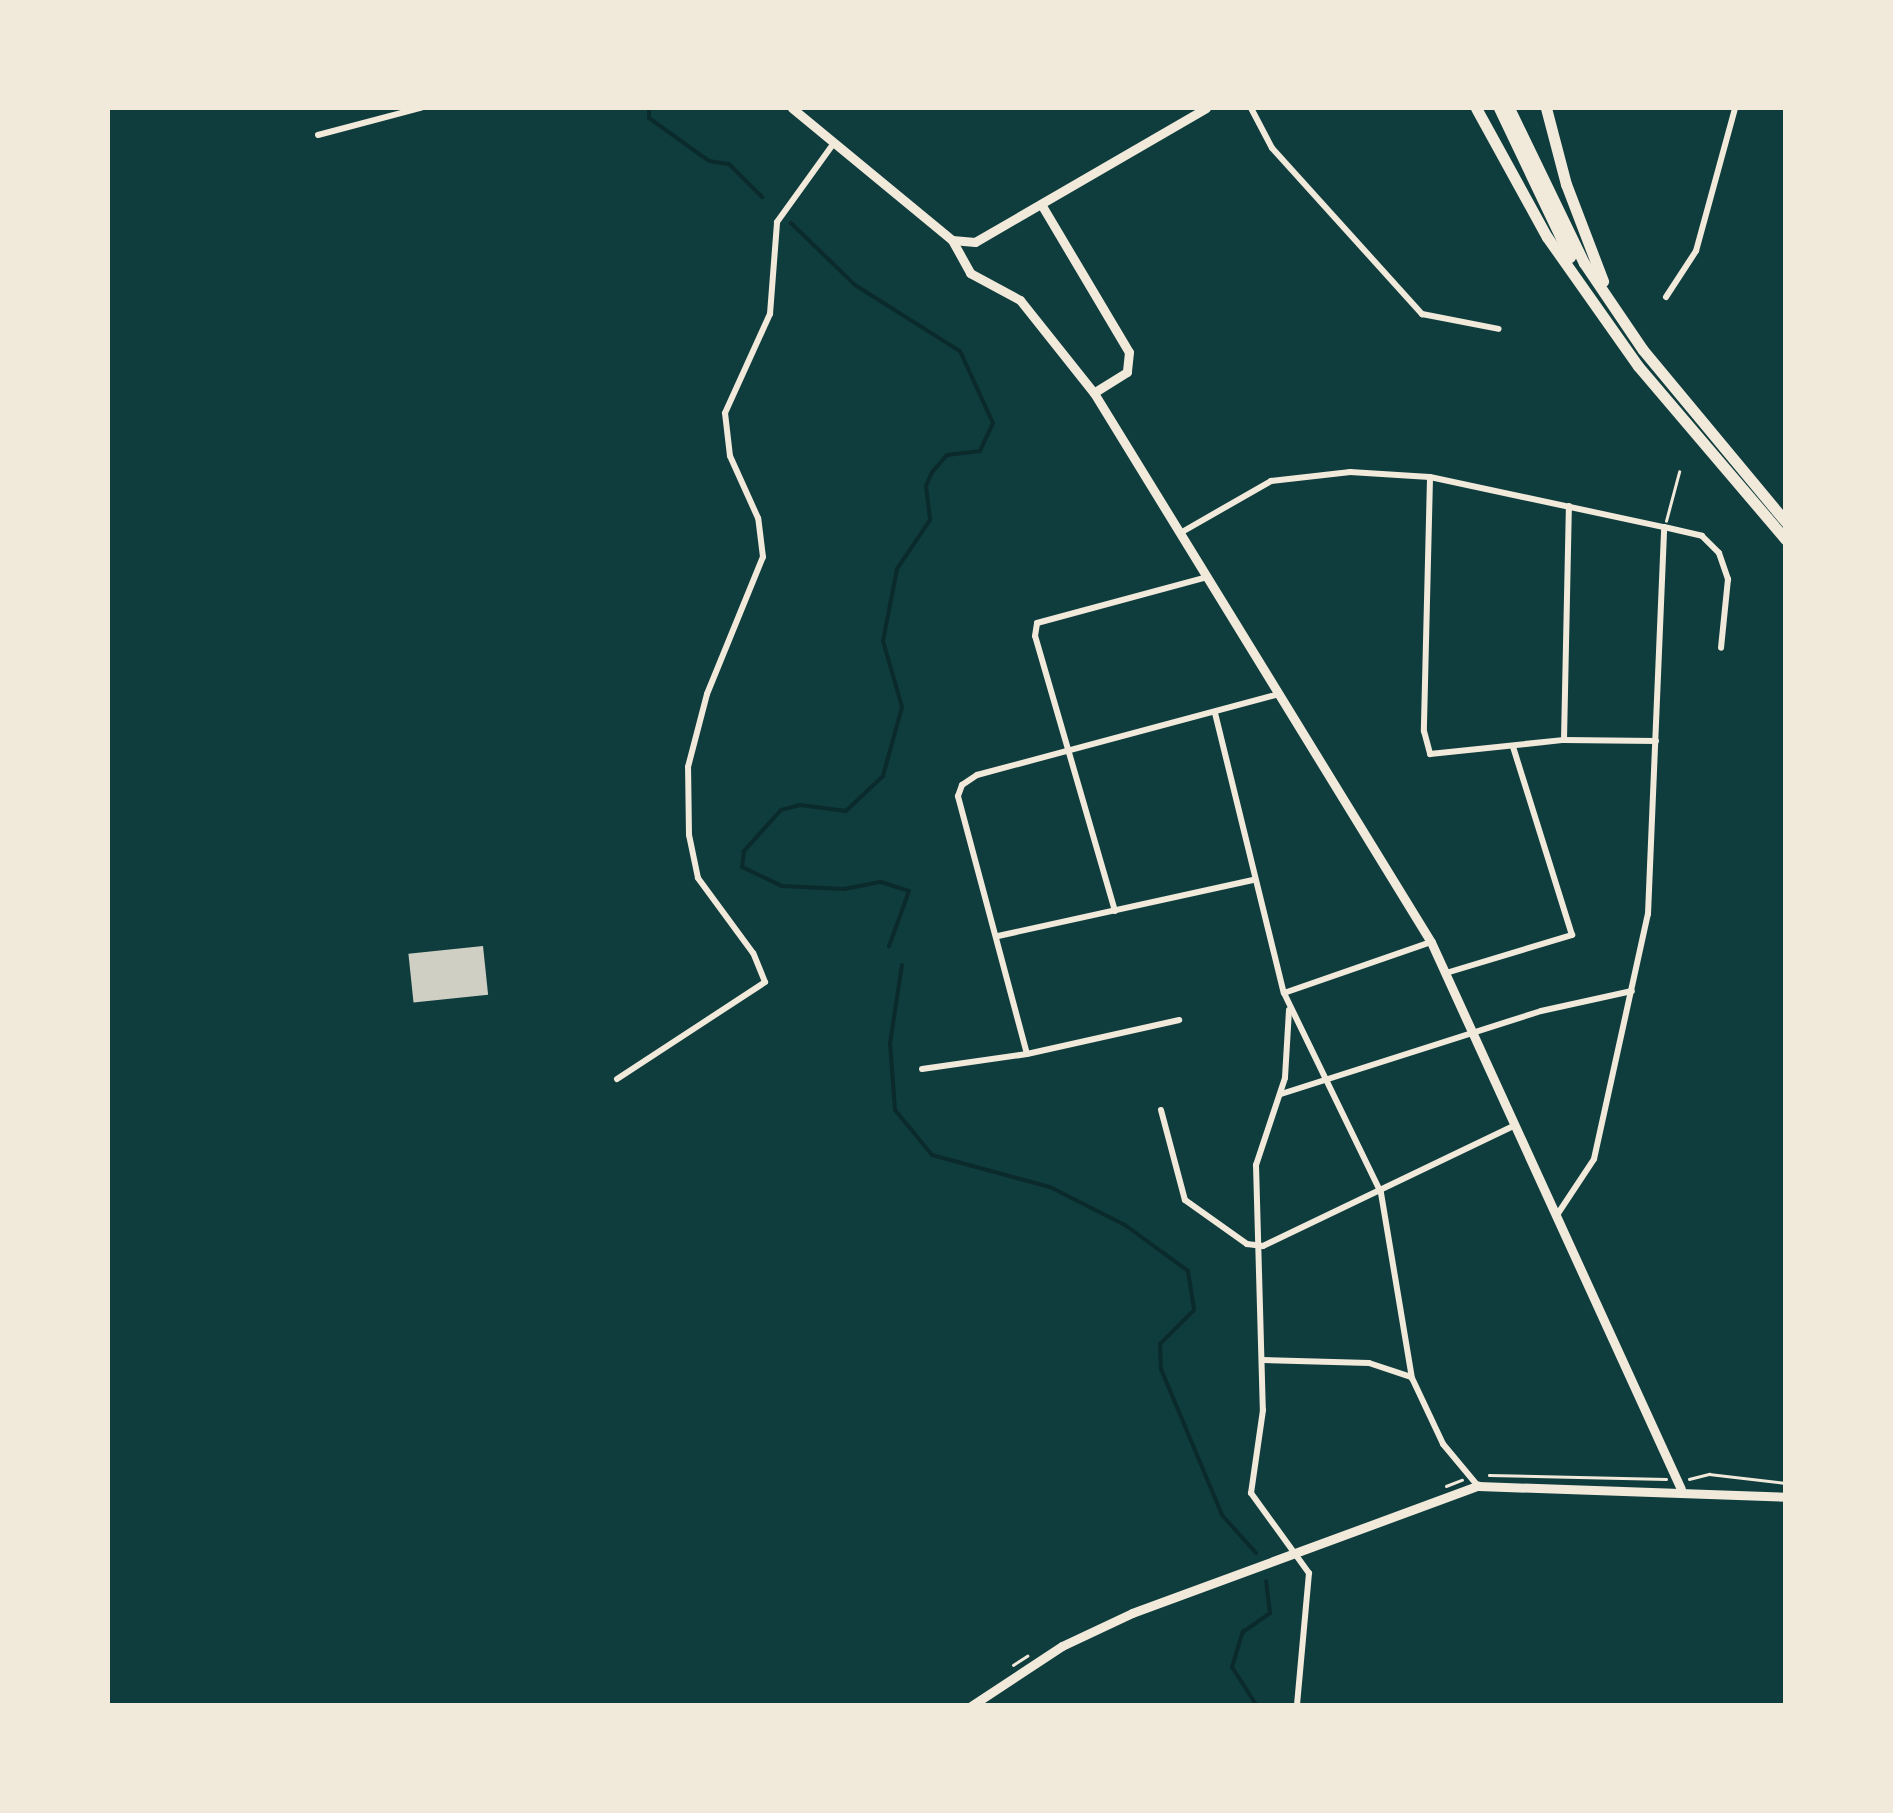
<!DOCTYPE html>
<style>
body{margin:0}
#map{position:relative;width:1893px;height:1813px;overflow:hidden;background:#0f3d3e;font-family:Ubuntu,sans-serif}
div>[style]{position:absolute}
.stream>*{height:4px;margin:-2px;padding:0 2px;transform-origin:2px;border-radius:2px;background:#0a2a2b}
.building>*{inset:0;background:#cfcfc3;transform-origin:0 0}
.path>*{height:2.5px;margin:-1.25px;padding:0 1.25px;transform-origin:1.25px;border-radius:1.25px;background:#f1e9da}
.minor>*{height:6px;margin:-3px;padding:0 3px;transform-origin:3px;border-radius:3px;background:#f1e9da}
.tertiary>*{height:9px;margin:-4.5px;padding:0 4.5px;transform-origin:4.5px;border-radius:4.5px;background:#f1e9da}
.trunk>*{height:11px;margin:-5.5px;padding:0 5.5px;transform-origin:5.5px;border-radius:5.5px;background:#f1e9da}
span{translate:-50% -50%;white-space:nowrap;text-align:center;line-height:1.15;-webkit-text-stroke:10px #f1e9da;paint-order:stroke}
.frame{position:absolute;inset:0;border:110px solid #f1e9da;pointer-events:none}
</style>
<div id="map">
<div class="stream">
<div style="left:649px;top:108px;width:10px;rotate:90deg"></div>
<div style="left:649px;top:118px;width:74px;rotate:35.6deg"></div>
<div style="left:709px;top:161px;width:20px;rotate:9deg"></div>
<div style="left:729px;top:164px;width:47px;rotate:45deg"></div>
<div style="left:791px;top:223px;width:89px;rotate:44.1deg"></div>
<div style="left:855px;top:285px;width:124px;rotate:32.2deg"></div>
<div style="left:960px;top:351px;width:79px;rotate:65.4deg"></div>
<div style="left:993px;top:423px;width:31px;rotate:115deg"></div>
<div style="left:980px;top:451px;width:33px;rotate:173deg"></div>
<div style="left:947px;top:455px;width:23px;rotate:131deg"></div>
<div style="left:932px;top:472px;width:15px;rotate:113deg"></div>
<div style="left:926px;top:486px;width:34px;rotate:83deg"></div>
<div style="left:930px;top:520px;width:59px;rotate:124deg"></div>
<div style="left:897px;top:569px;width:73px;rotate:101deg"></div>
<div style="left:883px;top:641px;width:69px;rotate:73.9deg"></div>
<div style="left:902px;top:707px;width:72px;rotate:105.4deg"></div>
<div style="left:883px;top:776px;width:51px;rotate:136.6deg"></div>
<div style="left:846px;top:811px;width:46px;rotate:-172.6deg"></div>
<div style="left:800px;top:805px;width:20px;rotate:165deg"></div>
<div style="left:781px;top:810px;width:55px;rotate:132.1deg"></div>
<div style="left:744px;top:851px;width:16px;rotate:97deg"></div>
<div style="left:742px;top:867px;width:44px;rotate:25.4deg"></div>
<div style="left:782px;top:886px;width:62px;rotate:2.8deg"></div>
<div style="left:844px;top:889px;width:38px;rotate:-11deg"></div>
<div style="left:881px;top:882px;width:29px;rotate:18deg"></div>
<div style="left:909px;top:891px;width:59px;rotate:110deg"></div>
<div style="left:902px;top:965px;width:79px;rotate:98.7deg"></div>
<div style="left:890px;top:1043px;width:67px;rotate:85.7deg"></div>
<div style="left:895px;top:1110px;width:58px;rotate:50.6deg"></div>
<div style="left:932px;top:1155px;width:122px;rotate:15.2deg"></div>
<div style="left:1050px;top:1187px;width:84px;rotate:26.9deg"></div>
<div style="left:1125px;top:1225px;width:78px;rotate:36.1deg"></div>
<div style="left:1188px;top:1271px;width:39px;rotate:81deg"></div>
<div style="left:1194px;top:1310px;width:48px;rotate:135deg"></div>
<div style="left:1160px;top:1344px;width:25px;rotate:88deg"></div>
<div style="left:1161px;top:1369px;width:158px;rotate:67.3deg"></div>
<div style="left:1222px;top:1515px;width:51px;rotate:48.2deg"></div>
<div style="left:1257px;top:1706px;width:46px;rotate:-122.7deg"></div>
<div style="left:1232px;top:1667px;width:37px;rotate:-73deg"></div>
<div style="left:1243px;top:1632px;width:33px;rotate:-35deg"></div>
<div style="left:1270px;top:1613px;width:32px;rotate:-97deg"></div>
</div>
<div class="building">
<div style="left:483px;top:946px;width:49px;height:75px;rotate:84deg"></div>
</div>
<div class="path">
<div style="left:1666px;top:521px;width:51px;rotate:-75.1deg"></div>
<div style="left:1489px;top:1475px;width:177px;rotate:1.3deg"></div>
<div style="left:1689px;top:1479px;width:21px;rotate:-14deg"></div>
<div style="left:1709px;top:1474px;width:78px;rotate:6.7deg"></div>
<div style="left:1446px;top:1486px;width:17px;rotate:-21deg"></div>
<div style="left:1013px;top:1665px;width:17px;rotate:-33deg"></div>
</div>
<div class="minor">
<div style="left:1251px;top:108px;width:45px;rotate:62.3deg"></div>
<div style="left:1272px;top:148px;width:224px;rotate:47.9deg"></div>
<div style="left:1422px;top:314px;width:78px;rotate:11deg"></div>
<div style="left:318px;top:135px;width:106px;rotate:-14.8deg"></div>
<div style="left:1666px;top:297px;width:55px;rotate:-56.9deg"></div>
<div style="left:1696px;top:251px;width:148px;rotate:-74.7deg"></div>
<div style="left:1430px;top:478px;width:253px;rotate:91.4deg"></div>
<div style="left:1424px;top:731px;width:24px;rotate:75deg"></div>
<div style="left:1430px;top:754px;width:135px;rotate:-6deg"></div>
<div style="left:1564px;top:740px;width:92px;rotate:0.6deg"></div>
<div style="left:1182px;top:532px;width:103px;rotate:-29.8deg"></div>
<div style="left:1271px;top:481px;width:80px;rotate:-6.5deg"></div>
<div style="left:1350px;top:472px;width:80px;rotate:3.6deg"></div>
<div style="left:1430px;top:477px;width:239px;rotate:12.1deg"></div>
<div style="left:1664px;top:527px;width:39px;rotate:13deg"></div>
<div style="left:1702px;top:536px;width:24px;rotate:45deg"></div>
<div style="left:1719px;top:553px;width:28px;rotate:71deg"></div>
<div style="left:1728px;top:579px;width:69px;rotate:95.8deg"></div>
<div style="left:1215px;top:713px;width:288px;rotate:76.2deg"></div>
<div style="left:1284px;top:993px;width:222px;rotate:64.1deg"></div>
<div style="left:1381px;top:1193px;width:188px;rotate:80.5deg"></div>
<div style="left:1412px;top:1378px;width:73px;rotate:64.8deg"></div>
<div style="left:1443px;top:1444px;width:55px;rotate:50.2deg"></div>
<div style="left:1564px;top:740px;width:234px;rotate:-88.8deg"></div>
<div style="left:1115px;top:911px;width:286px;rotate:-106.2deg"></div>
<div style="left:1035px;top:636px;width:13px;rotate:-81deg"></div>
<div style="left:1037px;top:623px;width:177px;rotate:-15.1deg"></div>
<div style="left:998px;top:936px;width:261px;rotate:-12.4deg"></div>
<div style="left:1446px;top:973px;width:132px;rotate:-16.8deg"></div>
<div style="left:1572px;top:935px;width:197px;rotate:-107.4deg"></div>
<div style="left:1284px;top:993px;width:156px;rotate:-19.1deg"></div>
<div style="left:1289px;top:1010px;width:68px;rotate:93.4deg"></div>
<div style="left:1285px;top:1078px;width:92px;rotate:108.4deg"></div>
<div style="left:1256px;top:1165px;width:245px;rotate:88.4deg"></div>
<div style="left:1263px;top:1410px;width:84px;rotate:98.2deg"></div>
<div style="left:1251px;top:1493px;width:99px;rotate:54.1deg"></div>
<div style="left:1309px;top:1573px;width:134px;rotate:95.2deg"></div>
<div style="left:1027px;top:1054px;width:267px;rotate:-105deg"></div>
<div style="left:958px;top:796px;width:12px;rotate:-70deg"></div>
<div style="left:962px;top:785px;width:18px;rotate:-34deg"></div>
<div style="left:977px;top:775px;width:313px;rotate:-15deg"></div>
<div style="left:922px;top:1069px;width:106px;rotate:-8.1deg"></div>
<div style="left:1027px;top:1054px;width:156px;rotate:-12.6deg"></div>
<div style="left:617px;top:1079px;width:177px;rotate:-33.2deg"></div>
<div style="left:765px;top:982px;width:31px;rotate:-112deg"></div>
<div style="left:753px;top:953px;width:93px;rotate:-126.3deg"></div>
<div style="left:698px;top:878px;width:44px;rotate:-101.8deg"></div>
<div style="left:689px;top:835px;width:68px;rotate:-90.8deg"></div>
<div style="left:688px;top:767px;width:75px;rotate:-75.4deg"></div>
<div style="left:707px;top:694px;width:148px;rotate:-67.8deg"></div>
<div style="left:763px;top:557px;width:39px;rotate:-97deg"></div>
<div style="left:758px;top:518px;width:68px;rotate:-114.3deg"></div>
<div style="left:730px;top:456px;width:43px;rotate:-96.6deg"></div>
<div style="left:725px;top:413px;width:109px;rotate:-65.6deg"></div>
<div style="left:770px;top:314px;width:92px;rotate:-85.6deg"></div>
<div style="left:777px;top:222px;width:97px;rotate:-54.2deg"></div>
<div style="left:1281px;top:1094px;width:273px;rotate:-17.7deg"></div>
<div style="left:1541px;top:1011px;width:93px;rotate:-12.4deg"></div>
<div style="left:1161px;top:1110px;width:93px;rotate:75.1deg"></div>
<div style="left:1185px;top:1200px;width:76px;rotate:35.4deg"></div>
<div style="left:1247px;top:1244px;width:16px;rotate:7deg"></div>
<div style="left:1263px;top:1246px;width:280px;rotate:-25.6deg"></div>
<div style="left:1557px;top:1215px;width:67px;rotate:-56.5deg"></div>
<div style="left:1594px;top:1159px;width:251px;rotate:-77.6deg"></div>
<div style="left:1648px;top:914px;width:387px;rotate:-87.6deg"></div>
<div style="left:1263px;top:1360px;width:106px;rotate:1.6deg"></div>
<div style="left:1369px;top:1363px;width:44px;rotate:18.4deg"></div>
</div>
<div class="tertiary">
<div style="left:792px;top:108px;width:207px;rotate:39.5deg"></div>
<div style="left:952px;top:240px;width:38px;rotate:61deg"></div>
<div style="left:970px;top:273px;width:57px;rotate:28.4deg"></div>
<div style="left:1020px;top:300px;width:119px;rotate:51.5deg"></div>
<div style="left:1094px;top:393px;width:644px;rotate:58.46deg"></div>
<div style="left:1431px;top:942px;width:601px;rotate:65.44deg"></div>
<div style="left:1041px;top:204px;width:172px;rotate:59.3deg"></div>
<div style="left:1129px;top:352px;width:20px;rotate:96deg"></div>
<div style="left:1127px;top:372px;width:39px;rotate:148deg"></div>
<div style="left:952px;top:240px;width:23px;rotate:5deg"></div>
<div style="left:975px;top:242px;width:267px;rotate:-30.1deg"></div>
<div style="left:971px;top:1706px;width:109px;rotate:-33.4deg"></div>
<div style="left:1062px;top:1646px;width:77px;rotate:-25.2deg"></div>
<div style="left:1132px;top:1613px;width:369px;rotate:-20.2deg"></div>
<div style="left:1478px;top:1486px;width:308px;rotate:2deg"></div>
</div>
<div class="trunk">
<div style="left:1476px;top:108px;width:147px;rotate:61.2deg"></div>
<div style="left:1547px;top:237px;width:158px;rotate:54.8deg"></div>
<div style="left:1638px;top:366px;width:228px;rotate:49.6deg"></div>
<div style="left:1499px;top:108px;width:165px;rotate:64.5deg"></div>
<div style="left:1509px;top:108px;width:172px;rotate:64.2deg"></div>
<div style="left:1584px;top:263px;width:105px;rotate:55.9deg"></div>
<div style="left:1643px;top:350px;width:224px;rotate:50.3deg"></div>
<div style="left:1546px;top:108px;width:79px;rotate:75.3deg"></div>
<div style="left:1566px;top:184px;width:104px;rotate:69.1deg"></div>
</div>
<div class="frame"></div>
</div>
